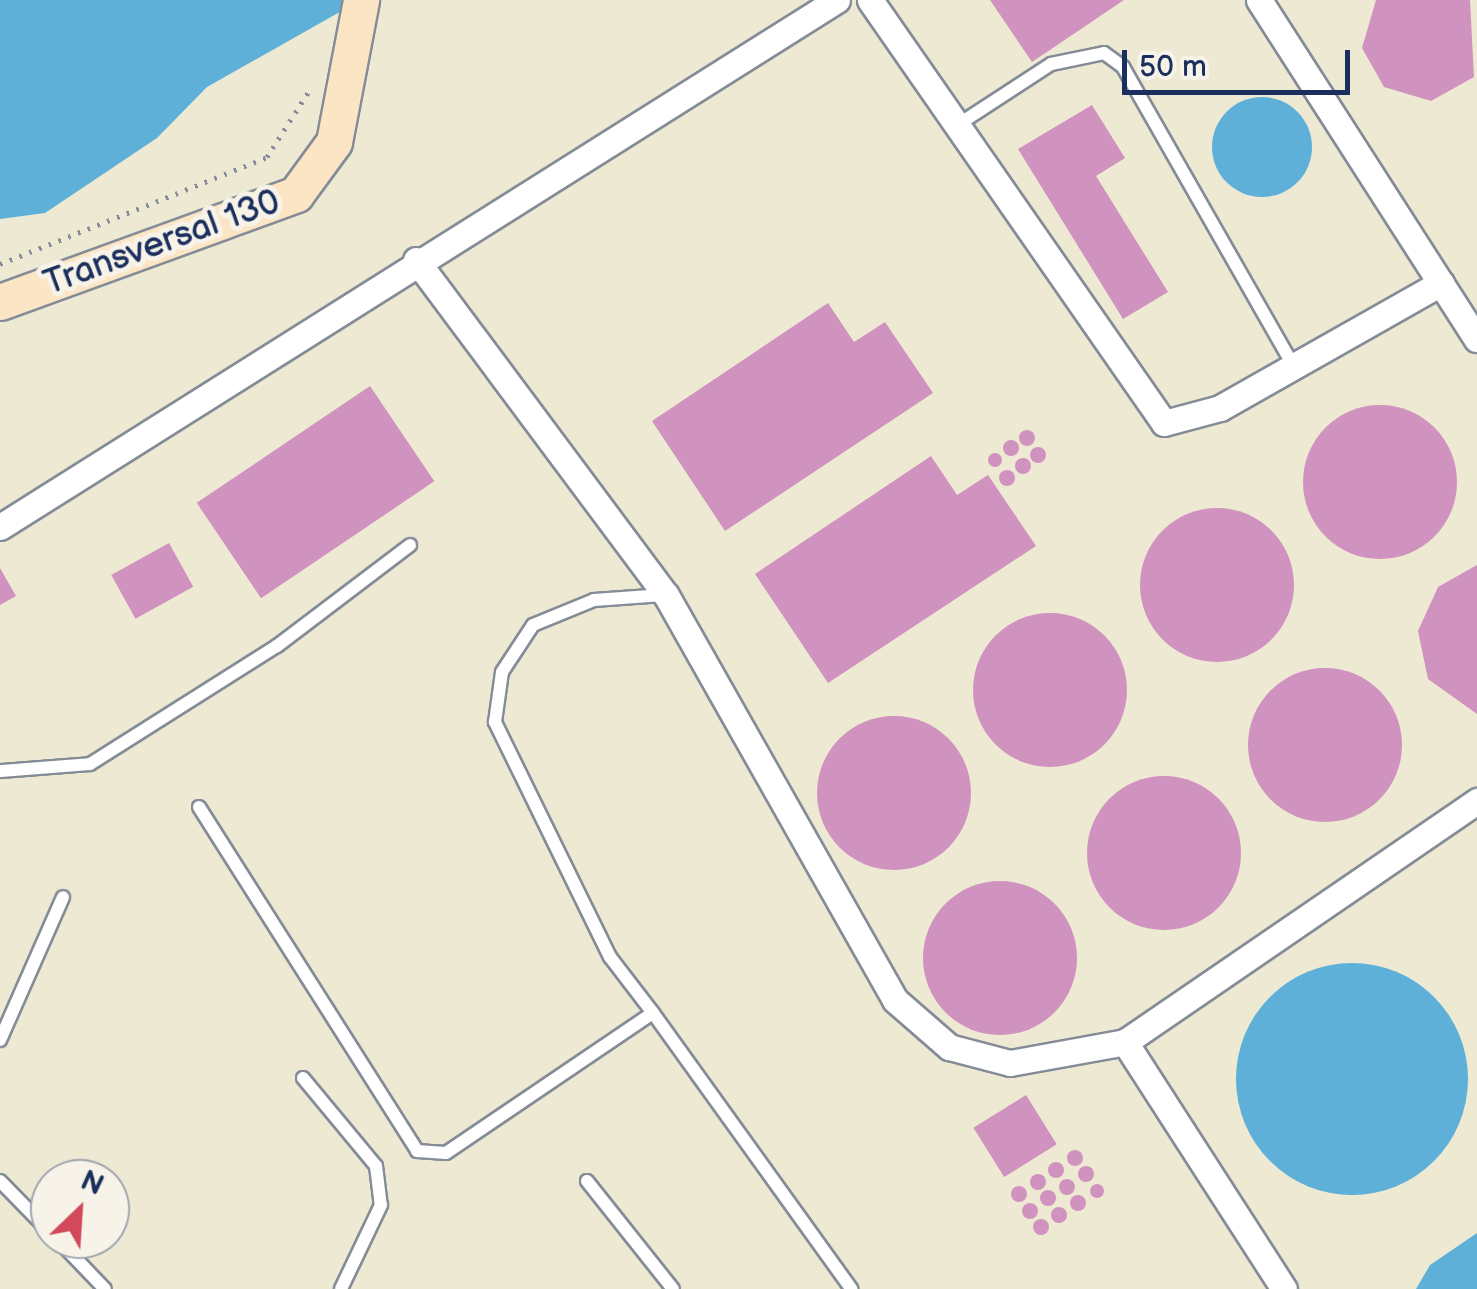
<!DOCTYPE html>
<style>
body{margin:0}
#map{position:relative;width:1477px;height:1289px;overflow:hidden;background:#eee9d2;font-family:"Balsamiq Sans",sans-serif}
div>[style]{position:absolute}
.water>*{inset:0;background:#5eb0d9}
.round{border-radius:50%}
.building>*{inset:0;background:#d092be;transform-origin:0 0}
.path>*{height:5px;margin-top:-2.5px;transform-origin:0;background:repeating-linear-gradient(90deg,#848c98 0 2.5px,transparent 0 10.5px)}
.roads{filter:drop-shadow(2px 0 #848c98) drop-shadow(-2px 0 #848c98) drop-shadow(0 2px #848c98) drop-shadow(0 -2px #848c98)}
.service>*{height:12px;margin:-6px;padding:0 6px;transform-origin:6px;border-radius:6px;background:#fff}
.minor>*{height:25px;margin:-12.5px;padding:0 12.5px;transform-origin:12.5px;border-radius:12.5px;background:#fff}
.secondary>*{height:35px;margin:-17.5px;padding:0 17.5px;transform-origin:17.5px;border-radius:17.5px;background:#fce5c4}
span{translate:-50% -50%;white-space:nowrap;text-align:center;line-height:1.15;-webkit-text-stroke:10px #f7f3e8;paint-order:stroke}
.street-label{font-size:35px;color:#1b2f5e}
.north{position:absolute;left:30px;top:1159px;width:100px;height:100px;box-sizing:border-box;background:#f7f3e8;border:2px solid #9fa5b1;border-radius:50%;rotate:25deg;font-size:28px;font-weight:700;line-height:40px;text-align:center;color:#1b2f5e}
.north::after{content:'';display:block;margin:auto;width:35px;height:45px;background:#d1495b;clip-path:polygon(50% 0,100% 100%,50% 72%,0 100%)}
.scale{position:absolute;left:1122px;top:50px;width:228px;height:45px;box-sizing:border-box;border:5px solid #1b2f5e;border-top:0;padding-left:12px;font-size:30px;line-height:35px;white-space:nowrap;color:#1b2f5e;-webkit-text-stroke:8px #f7f3e8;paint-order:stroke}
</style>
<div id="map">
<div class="water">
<div style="clip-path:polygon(0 0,361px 0,207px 87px,157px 138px,45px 213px,0 219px)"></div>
<div class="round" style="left:1212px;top:97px;width:100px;height:100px"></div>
<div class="round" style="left:1236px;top:963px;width:232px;height:232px"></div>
<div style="clip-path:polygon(1477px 1233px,1477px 1289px,1416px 1289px,1430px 1265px)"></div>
</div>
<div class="building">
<div style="clip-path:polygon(990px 0,1124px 0,1032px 62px)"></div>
<div style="clip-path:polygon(1376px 0,1470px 0,1474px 77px,1431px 101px,1384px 87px,1362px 48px)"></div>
<div style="clip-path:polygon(1092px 105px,1125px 158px,1096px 176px,1168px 292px,1123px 319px,1018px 149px)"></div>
<div style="clip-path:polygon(828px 303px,854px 342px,885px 322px,933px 393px,725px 531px,652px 421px)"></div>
<div style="left:370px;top:386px;width:115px;height:209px;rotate:56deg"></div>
<div class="round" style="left:1303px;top:405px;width:154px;height:154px"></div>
<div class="round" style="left:1019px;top:430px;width:16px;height:16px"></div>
<div class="round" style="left:1003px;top:440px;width:16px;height:16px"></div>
<div class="round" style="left:1030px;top:447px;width:16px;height:16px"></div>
<div class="round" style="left:988px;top:453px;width:14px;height:14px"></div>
<div style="clip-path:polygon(931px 456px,957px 495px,988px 475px,1036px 546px,828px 683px,755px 574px)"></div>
<div class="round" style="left:1015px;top:458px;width:16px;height:16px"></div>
<div class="round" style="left:999px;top:470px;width:16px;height:16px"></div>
<div class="round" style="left:1140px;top:508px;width:154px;height:154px"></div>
<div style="left:169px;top:543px;width:50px;height:66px;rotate:61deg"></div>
<div style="clip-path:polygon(1477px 565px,1477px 714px,1428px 679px,1418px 631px,1438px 587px)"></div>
<div style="clip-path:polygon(0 568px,16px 596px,0 605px)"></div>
<div class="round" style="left:973px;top:613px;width:154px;height:154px"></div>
<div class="round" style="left:1248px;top:668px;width:154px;height:154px"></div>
<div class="round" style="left:817px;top:716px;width:154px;height:154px"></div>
<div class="round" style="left:1087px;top:776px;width:154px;height:154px"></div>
<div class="round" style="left:923px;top:881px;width:154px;height:154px"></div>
<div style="left:1026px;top:1095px;width:58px;height:62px;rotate:58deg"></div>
<div class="round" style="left:1067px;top:1150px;width:16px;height:16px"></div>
<div class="round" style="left:1048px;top:1162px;width:16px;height:16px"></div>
<div class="round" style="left:1078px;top:1166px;width:16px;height:16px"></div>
<div class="round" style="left:1030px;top:1174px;width:16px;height:16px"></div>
<div class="round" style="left:1059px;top:1179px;width:16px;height:16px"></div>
<div class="round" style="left:1090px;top:1184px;width:14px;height:14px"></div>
<div class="round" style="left:1011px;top:1186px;width:16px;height:16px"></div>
<div class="round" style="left:1040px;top:1190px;width:16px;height:16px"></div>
<div class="round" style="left:1070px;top:1195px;width:16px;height:16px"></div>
<div class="round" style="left:1022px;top:1203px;width:16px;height:16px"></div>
<div class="round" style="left:1051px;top:1207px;width:16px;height:16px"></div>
<div class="round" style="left:1033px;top:1219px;width:16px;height:16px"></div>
</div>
<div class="path">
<div style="left:0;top:264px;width:288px;rotate:-21.8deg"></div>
<div style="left:267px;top:157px;width:78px;rotate:-57.5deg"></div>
</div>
<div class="roads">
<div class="service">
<div style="left:956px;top:126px;width:113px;rotate:-33.1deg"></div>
<div style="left:1051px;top:64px;width:54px;rotate:-11.7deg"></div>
<div style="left:1104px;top:53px;width:24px;rotate:36deg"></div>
<div style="left:1123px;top:67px;width:339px;rotate:60.3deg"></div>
<div style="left:0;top:771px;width:90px;rotate:-4.4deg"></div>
<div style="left:90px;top:764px;width:221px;rotate:-32.3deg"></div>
<div style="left:277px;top:646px;width:167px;rotate:-37.2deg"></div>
<div style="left:199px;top:807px;width:407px;rotate:57.6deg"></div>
<div style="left:417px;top:1151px;width:29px;rotate:4deg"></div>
<div style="left:446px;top:1153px;width:250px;rotate:-34.1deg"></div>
<div style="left:653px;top:1013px;width:71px;rotate:-127.5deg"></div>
<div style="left:610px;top:957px;width:262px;rotate:-116.1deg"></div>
<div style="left:495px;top:722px;width:50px;rotate:-82deg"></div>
<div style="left:502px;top:672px;width:56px;rotate:-56.6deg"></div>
<div style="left:533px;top:625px;width:66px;rotate:-22.3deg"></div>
<div style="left:594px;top:600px;width:70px;rotate:-4.1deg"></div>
<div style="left:653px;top:1013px;width:340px;rotate:54.3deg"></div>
<div style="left:0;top:1040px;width:156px;rotate:-66.2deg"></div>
<div style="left:303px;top:1078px;width:114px;rotate:50.3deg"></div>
<div style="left:376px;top:1166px;width:39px;rotate:83deg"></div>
<div style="left:381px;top:1205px;width:93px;rotate:115.5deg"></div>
<div style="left:0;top:1181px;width:71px;rotate:45.6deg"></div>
<div style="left:587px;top:1181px;width:138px;rotate:51.5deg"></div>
<div style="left:57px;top:1239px;width:69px;rotate:46.2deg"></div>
</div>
<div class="minor">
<div style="left:870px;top:0;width:515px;rotate:55.2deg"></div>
<div style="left:1164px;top:423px;width:58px;rotate:-15deg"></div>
<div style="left:1220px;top:408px;width:254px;rotate:-29.5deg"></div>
<div style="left:1259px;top:0;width:403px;rotate:57.3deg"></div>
<div style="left:416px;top:260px;width:418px;rotate:53.3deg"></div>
<div style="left:666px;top:595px;width:465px;rotate:60.5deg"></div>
<div style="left:895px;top:1000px;width:72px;rotate:41deg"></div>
<div style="left:949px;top:1047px;width:63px;rotate:14.7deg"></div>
<div style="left:1010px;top:1063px;width:117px;rotate:-10.3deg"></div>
<div style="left:0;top:527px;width:989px;rotate:-32.2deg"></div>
<div style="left:1284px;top:1289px;width:294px;rotate:-122.8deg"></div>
<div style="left:1125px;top:1042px;width:427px;rotate:-34.4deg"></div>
</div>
<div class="secondary">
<div style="left:0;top:302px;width:315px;rotate:-20deg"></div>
<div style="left:296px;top:194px;width:64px;rotate:-53.8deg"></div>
<div style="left:334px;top:142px;width:145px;rotate:-79.2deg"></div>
</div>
</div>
<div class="street-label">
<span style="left:162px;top:243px;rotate:-20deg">Transversal 130</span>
</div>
<div class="north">N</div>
<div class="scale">50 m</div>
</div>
